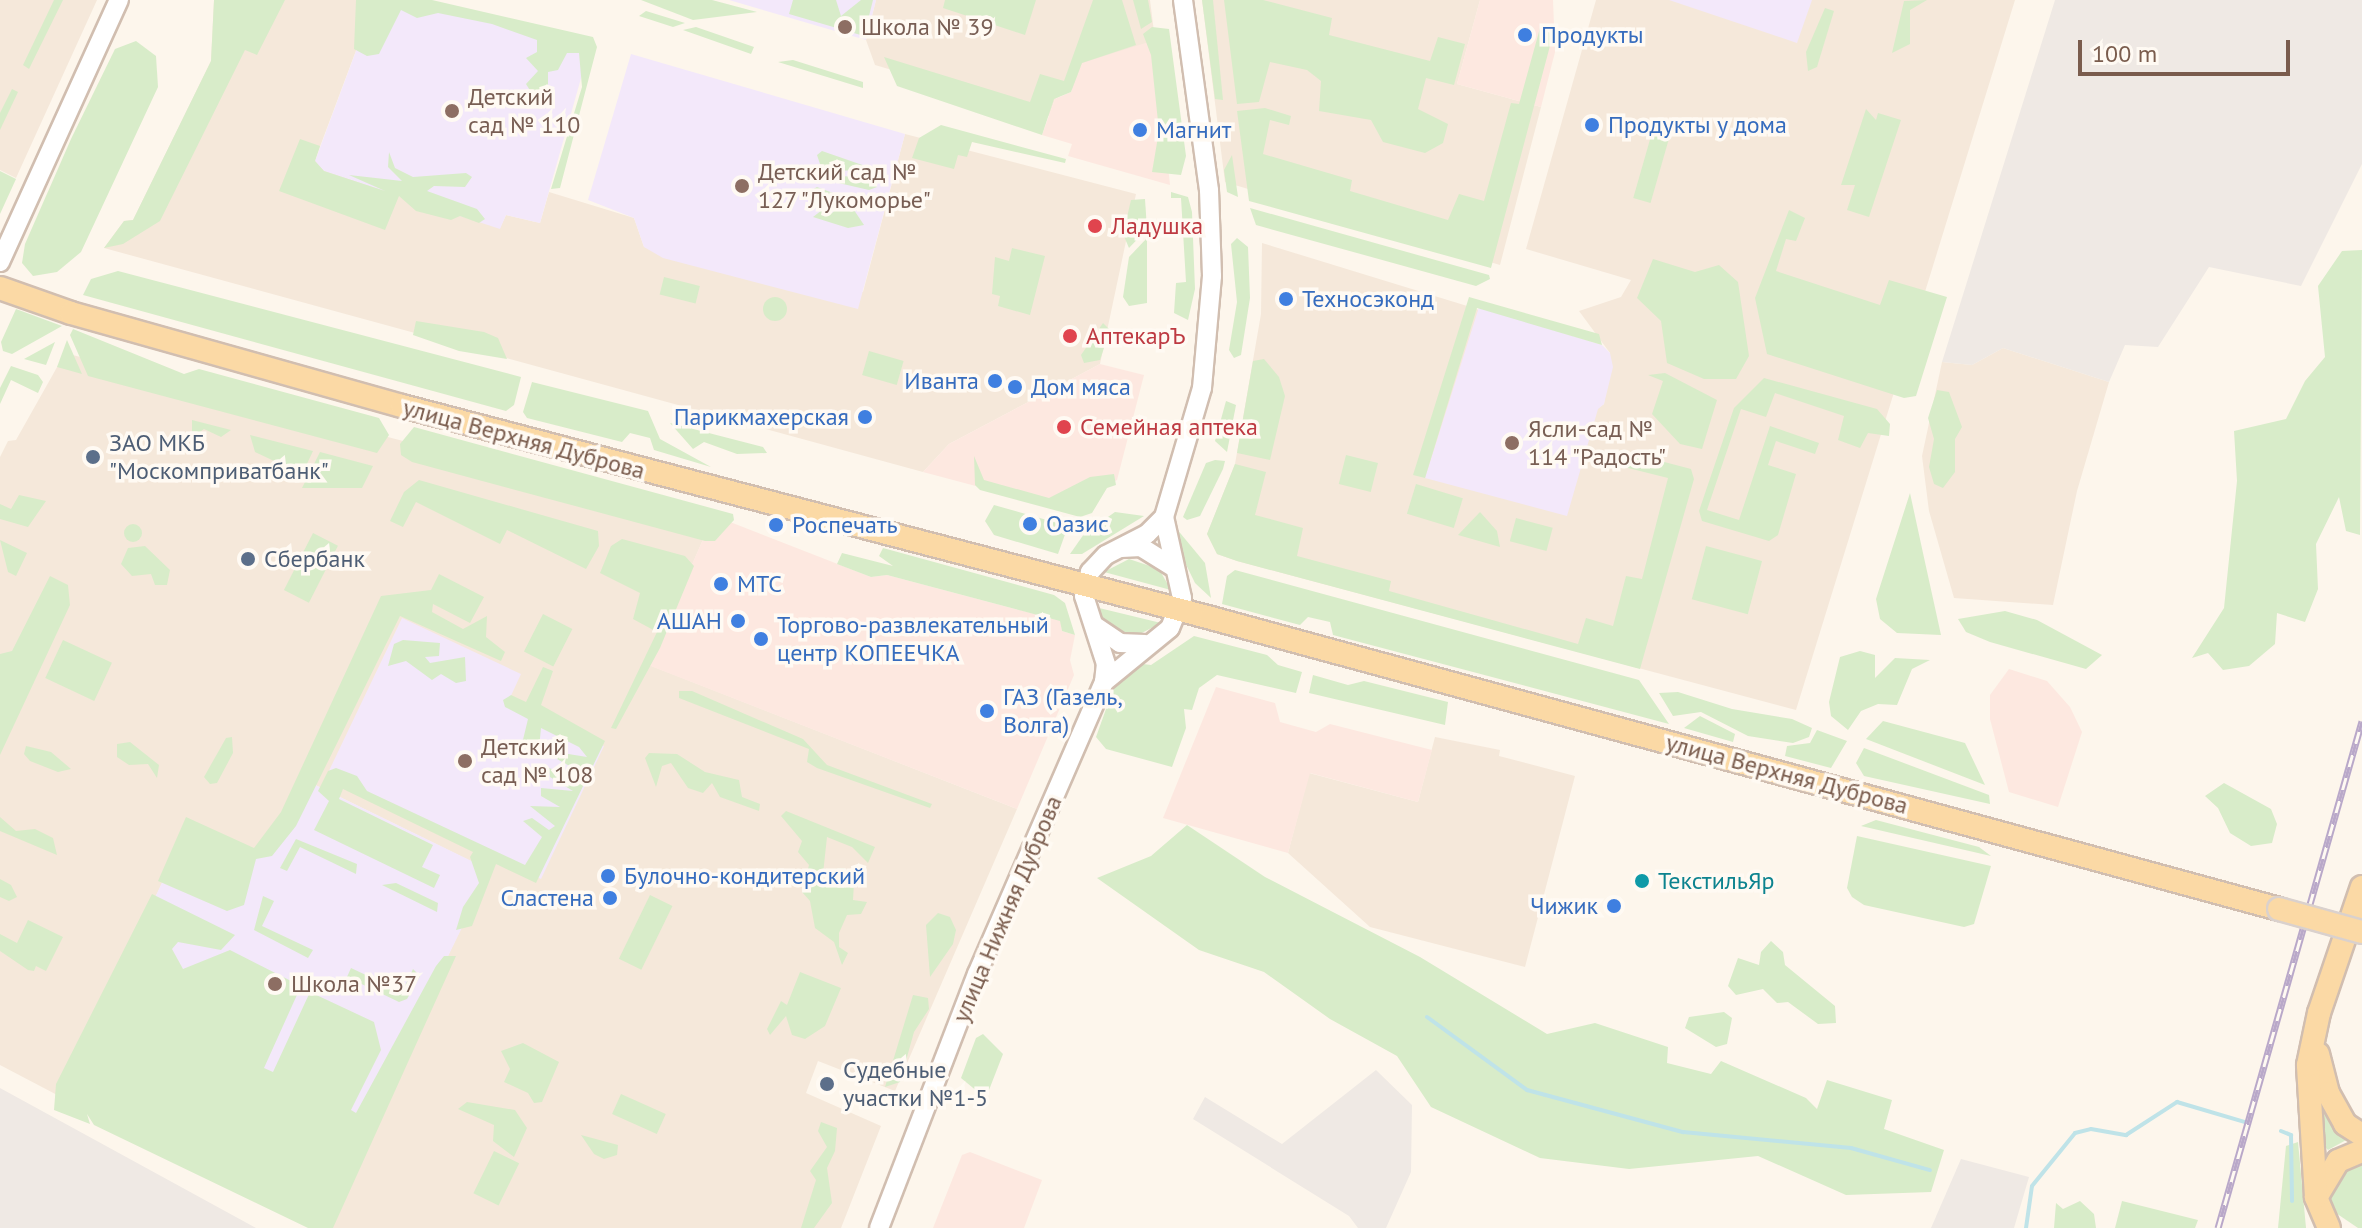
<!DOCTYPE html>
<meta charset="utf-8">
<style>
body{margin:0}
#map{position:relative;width:2362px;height:1228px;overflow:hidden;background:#fdf6ec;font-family:"PT Sans",sans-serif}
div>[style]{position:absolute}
.residential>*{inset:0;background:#f5e8da}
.commercial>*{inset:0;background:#fde8e0}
.industrial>*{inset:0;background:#efe9e4}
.education>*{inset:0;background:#f3e8fa}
.green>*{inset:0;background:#d8ecc9;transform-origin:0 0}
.round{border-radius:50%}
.stream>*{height:4px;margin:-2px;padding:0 2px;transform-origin:2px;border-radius:2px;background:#bfe3e8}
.roads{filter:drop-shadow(2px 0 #d1beb0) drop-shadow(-2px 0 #d1beb0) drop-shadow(0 2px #d1beb0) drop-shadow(0 -2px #d1beb0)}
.minor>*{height:18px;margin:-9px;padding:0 9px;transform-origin:9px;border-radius:9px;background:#fff}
.major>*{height:22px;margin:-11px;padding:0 11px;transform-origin:11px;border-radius:11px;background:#fbd9a5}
.rail>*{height:7px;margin-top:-3.5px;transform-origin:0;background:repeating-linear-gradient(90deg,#fffaf3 0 12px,#b9a8c9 0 24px);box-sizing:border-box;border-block:2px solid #b9a8c9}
.bridges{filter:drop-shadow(2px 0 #dad1cd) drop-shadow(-2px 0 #dad1cd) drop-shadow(0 2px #dad1cd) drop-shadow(0 -2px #dad1cd)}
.major-bridge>*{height:22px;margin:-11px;padding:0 11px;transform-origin:11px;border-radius:11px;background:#fbd9a5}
.dots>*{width:22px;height:22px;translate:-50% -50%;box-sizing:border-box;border:4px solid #fffaf3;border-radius:50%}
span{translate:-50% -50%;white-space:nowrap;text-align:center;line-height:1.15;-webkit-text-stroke:7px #fffaf3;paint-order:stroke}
.education-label{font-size:24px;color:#785e54}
.left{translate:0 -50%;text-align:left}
.shop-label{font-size:24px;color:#366cbe}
.right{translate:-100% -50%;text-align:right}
.health-label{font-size:24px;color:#be3a42}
.street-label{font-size:24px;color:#7a5c4d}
.service-label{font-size:24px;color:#4e5e75}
.culture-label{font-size:24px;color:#0d838f}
.scale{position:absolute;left:2078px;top:40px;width:212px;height:36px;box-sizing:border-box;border:4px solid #7a5c4d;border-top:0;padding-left:10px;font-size:24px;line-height:28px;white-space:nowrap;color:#7a5c4d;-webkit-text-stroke:6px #fffaf3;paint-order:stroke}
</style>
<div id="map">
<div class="residential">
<div style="clip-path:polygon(0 0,97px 0,16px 178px,0 170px)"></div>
<div style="clip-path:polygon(214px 0,375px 0,315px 160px,399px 196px,500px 228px,506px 215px,540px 223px,549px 192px,634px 218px,644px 247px,863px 292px,905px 134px,1136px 194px,1100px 364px,949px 444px,923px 472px,104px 248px,124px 221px,133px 220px,211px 61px)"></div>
<div style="clip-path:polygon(876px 0,1150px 0,1155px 40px,1055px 99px,1049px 116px,875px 65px,866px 40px)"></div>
<div style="clip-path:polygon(1202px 0,1480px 0,1457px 84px,1541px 107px,1500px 265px,1225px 182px)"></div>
<div style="clip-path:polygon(1596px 0,2015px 0,1796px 710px,1237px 561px,1217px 554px,1207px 534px,1235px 464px,1261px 314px,1262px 243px,1477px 309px,1598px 408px,1604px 404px,1610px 353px,1579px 311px,1621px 297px,1631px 280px,1526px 249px)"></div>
<div style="clip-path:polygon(2003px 348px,2109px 382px,2077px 491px,2053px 605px,1954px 598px,1929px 511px,1922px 456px,1942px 362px,1972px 365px)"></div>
<div style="clip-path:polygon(65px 353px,711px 521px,649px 665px,1017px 809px,895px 1091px,818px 1061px,806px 1093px,881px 1126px,841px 1228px,327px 1228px,399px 1058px,489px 870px,301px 778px,261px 856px,190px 824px,61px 1097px,0 1065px,0 457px,8px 441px,16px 440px)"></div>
<div style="clip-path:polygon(1435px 737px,1500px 750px,1499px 756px,1575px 776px,1525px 967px,1370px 927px,1288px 853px,1309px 773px,1418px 802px)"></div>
</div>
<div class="commercial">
<div style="clip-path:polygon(1480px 0,1553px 0,1555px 52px,1541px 107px,1457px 84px)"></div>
<div style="clip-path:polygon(1155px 40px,1170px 185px,1068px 156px,1072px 144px,1042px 135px,1055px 99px,1071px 92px,1082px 63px)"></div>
<div style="clip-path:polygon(1100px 364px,1144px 375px,1117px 480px,1062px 509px,923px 472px,949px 444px)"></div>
<div style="clip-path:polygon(720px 518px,871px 577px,887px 575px,1061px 621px,1062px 631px,1075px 635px,1070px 660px,1074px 675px,1017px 809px,648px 665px,711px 521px)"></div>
<div style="clip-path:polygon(2009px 669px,2047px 681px,2070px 707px,2082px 732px,2058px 807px,2009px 792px,1990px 719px,1990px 695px)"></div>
<div style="clip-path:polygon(1216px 687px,1275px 703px,1280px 722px,1316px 732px,1330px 724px,1432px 750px,1418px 802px,1310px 773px,1288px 853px,1163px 818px)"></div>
<div style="clip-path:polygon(970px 1152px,1042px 1180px,1024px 1228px,933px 1228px,962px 1155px)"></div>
</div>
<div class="industrial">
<div style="clip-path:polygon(2055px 0,2362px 0,2362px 164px,2301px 286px,2209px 267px,2158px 347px,2125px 345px,2109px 382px,2003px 348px,1972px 365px,1942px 362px)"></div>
<div style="clip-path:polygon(1376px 1070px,1412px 1105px,1411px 1172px,1386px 1228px,1358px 1228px,1349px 1216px,1193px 1119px,1205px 1097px,1282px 1144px)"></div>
<div style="clip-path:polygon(0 1088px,256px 1228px,0 1228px)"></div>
<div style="clip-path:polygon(1961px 1159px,2029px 1177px,2014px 1228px,1931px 1228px)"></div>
</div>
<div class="education">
<div style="clip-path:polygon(375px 0,409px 0,591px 43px,540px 223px,506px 215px,500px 229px,324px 171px,315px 161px)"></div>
<div style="clip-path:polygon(729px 0,876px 0,866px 40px)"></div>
<div style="clip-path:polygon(1669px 0,1812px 0,1797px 43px)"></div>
<div style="clip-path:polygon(631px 54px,905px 134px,858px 309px,663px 258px,644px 247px,634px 218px,588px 200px)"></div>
<div style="clip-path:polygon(1479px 307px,1602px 345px,1610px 353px,1613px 367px,1604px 404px,1598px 409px,1567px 516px,1425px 478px)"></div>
<div style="clip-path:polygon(402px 618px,521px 674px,509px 700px,604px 746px,541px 879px,326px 777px)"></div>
<div style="clip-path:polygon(301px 778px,490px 870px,318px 1224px,61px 1097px,190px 823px,261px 856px)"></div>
</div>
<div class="green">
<div style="clip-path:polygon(54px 0,63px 0,29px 69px,23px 65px)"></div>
<div style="clip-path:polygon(214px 0,285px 0,257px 55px,245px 50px,160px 221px,123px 244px,104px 248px,124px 221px,133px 220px,211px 61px)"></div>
<div style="clip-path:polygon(356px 0,432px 0,593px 37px,597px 47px,560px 188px,551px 189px,582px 87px,579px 53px,567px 53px,558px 70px,548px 72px,548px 95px,541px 108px,526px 84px,538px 71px,526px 58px,537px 52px,537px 40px,492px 24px,438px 13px,417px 18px,401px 10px,379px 54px,367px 56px,354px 49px)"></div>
<div style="clip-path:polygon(641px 0,712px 0,757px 12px,693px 20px)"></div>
<div style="clip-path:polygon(793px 0,836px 0,841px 16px,861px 0,873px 0,864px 36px,789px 14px)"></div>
<div style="clip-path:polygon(945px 0,1036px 0,1025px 35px,943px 8px)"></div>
<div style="clip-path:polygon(1093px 0,1122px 0,1136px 45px,1082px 63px,1071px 92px,1054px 99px,1042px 135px,897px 86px,884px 57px,1030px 102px,1040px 74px,1064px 81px)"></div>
<div style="clip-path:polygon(1133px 0,1148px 0,1152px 22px,1141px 29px)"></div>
<div style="clip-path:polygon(1202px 0,1213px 0,1223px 100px,1215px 99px)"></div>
<div style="clip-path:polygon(1224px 0,1263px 0,1332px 18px,1329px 35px,1430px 61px,1438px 37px,1465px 44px,1454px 85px,1426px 78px,1418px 109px,1448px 124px,1443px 143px,1425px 153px,1383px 142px,1371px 120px,1319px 111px,1321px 81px,1307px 70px,1270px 62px,1259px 102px,1237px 104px)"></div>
<div style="clip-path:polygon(1927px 0,1910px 10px,1910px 44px,1892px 53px,1904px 1px)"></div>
<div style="clip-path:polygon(1825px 8px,1834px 11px,1817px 67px,1808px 71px,1806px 52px)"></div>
<div style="clip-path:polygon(646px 11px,685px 23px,673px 27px,639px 16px)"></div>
<div style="clip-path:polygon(1548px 26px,1551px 42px,1491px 268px,1249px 201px,1237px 111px,1265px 108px,1291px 116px,1289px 125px,1270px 120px,1263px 154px,1352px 180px,1350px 191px,1448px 220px,1459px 194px,1484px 201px,1511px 103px,1519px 104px,1540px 28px)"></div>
<div style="clip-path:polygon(696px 27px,754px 47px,751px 54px,683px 30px)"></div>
<div style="clip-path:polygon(1152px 27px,1169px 29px,1186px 156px,1181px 175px,1152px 172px,1159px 131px,1151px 55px,1143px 34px)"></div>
<div style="clip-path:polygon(136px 41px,156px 56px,158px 87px,81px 252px,57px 272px,33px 276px,22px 263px,25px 244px,71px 139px,115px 49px)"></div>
<div style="clip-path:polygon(793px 60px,863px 82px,863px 88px,778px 62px)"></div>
<div style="clip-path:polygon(12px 89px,18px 92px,0 130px,0 113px)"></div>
<div style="clip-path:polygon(1866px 109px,1876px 120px,1878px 113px,1901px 120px,1869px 217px,1847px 210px,1855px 185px,1841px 185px)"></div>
<div style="left:1655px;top:122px;width:18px;height:79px;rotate:16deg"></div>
<div style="clip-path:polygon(941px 125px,1066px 159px,1065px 163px,972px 142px,967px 157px,958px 155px,954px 169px,912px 158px,919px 138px)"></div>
<div style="clip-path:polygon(300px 139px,320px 146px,315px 161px,324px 171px,385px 191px,349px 175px,402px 181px,388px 167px,389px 152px,395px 168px,413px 177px,466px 173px,472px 177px,465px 187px,434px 186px,427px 191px,477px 209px,485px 219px,479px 223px,460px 216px,451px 220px,416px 211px,399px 196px,385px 230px,279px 191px)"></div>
<div style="clip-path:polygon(822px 151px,871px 168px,877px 187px,869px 190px,830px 181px,835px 176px,868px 177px,862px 170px,832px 171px,820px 164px,817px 155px)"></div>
<div style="clip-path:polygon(1232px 155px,1238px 197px,1227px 192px,1224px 170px)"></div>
<div style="clip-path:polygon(0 171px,16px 179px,0 214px)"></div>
<div style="clip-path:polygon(817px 187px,865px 205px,854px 210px,864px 225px,848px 228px,813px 217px,822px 210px,832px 213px,840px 205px,808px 192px)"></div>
<div style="clip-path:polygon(1171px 192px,1188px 197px,1192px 212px,1195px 289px,1188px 320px,1174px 313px,1176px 283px,1186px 282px,1181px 198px,1171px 198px)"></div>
<div style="clip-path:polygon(1145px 199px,1147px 229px,1129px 248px,1123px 234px,1131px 200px)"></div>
<div style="clip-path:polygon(1250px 208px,1489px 275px,1490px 279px,1476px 286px,1256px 225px)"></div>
<div style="clip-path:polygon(1789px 210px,1805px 218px,1796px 241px,1786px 239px,1776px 271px,1880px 305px,1889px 280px,1947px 297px,1916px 396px,1904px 398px,1767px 354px,1755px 298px)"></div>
<div style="clip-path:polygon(1147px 238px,1147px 303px,1129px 306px,1123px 297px,1129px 257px)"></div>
<div style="clip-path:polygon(1237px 238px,1248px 247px,1250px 298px,1241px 355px,1234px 358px,1229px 350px,1237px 302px,1231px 244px)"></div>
<div style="clip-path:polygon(1012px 248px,1045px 256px,1030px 315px,998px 306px,1000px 296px,992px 294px,995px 257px,1009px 261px)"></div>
<div style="clip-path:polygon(2362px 250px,2360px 535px,2346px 531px,2339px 497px,2316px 544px,2318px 589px,2305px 622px,2277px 613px,2275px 644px,2249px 666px,2223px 670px,2208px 653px,2192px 658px,2224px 608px,2237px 481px,2234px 431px,2286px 419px,2305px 381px,2325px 357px,2318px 286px,2342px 251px)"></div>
<div style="clip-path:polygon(1653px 259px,1695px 272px,1719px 265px,1738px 282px,1749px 356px,1736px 379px,1704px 379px,1667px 363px,1661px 321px,1637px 298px)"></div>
<div style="clip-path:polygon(118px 271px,521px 377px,514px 405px,506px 411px,83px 295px,91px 279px)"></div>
<div style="left:664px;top:277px;width:37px;height:18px;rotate:14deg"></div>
<div class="round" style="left:763px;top:297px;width:24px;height:24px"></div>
<div style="clip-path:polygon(1469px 297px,1599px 334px,1602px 345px,1477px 308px,1425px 478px,1413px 475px)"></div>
<div style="clip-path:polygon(16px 309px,62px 326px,12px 354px,3px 351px,1px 342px)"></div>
<div style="clip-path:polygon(416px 321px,484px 332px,498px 338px,507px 359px,459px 351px,413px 335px)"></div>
<div style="clip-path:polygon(1103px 323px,1110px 330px,1100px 360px,1084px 363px,1081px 355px)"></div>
<div style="clip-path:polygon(73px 329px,184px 374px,199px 369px,379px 418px,389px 435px,377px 453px,88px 376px,70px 335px)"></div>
<div style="clip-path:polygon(67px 340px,82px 374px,57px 367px)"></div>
<div style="clip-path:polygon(55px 342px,46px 365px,24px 359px)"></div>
<div style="left:869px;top:351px;width:36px;height:25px;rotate:16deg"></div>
<div style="clip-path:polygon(1264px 359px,1279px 377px,1285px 396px,1270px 460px,1237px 453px,1253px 361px)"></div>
<div style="clip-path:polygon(11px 366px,38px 375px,43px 382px,38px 393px,11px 380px,0 404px,0 388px)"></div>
<div style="clip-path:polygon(1665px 373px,1717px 400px,1702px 449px,1680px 444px,1652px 414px,1663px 381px,1648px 375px)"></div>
<div style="clip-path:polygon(1764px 378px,1877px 409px,1890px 424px,1889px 436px,1868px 433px,1860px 448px,1838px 440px,1844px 416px,1775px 393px,1766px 417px,1741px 409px,1707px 510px,1739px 520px,1770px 426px,1819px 443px,1815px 454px,1776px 441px,1768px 465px,1796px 474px,1778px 535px,1769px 541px,1702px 521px,1699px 511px,1734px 408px)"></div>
<div style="clip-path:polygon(532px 382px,648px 411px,660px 439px,711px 467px,654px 450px,650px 438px,630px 433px,622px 442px,527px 418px,523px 412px)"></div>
<div style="clip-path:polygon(1937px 390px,1949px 392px,1962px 427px,1955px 439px,1955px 472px,1943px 488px,1934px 484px,1929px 467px,1934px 439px,1928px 418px)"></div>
<div style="clip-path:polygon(1226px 401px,1236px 405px,1227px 452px,1215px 441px)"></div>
<div style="clip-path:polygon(192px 420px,231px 430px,221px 437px,204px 429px,197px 434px,192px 432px)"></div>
<div style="clip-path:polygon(670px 423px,763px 447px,767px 453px,737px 454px,704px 442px,693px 449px)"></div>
<div style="clip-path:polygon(414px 427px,733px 514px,734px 520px,715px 541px,705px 541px,412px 462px,401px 455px,400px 444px)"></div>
<div style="clip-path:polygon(250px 435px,313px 451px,298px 483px,291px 469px,255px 452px)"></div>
<div style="clip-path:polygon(320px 452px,373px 466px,362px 488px,302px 488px)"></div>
<div style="clip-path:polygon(1630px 453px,1691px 469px,1694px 479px,1640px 669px,1237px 561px,1217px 554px,1207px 534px,1235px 464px,1266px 472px,1255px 515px,1303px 528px,1297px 556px,1391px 581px,1389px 591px,1578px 644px,1586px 618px,1613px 626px,1626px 576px,1642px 579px,1668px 478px,1624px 467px)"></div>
<div style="left:1346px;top:455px;width:33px;height:30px;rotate:14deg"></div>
<div style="clip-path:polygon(974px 456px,984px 480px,1049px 498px,1090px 477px,1114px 474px,1116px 485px,1107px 488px,1092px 513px,1080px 517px,980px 490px,975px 485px)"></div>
<div style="clip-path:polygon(1215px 460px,1225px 461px,1223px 469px,1200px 516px,1187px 520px,1183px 517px,1206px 463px)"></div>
<div style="clip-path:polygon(419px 480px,598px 531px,599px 546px,586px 569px,507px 530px,500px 544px,416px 502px,403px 527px,390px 521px,404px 492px)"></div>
<div style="left:1416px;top:484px;width:49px;height:31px;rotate:17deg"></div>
<div style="clip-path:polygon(1910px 493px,1923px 553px,1941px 635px,1897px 633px,1880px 619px,1876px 599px)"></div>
<div style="clip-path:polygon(19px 495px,46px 501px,28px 527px,0 519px,0 504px,11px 509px)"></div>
<div style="clip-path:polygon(994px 505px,1068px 526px,1058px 554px,994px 535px,985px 521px)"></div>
<div style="clip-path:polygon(1115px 512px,1144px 516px,1082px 554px,1070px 554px,1084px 534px)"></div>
<div style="clip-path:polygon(1480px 512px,1497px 531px,1500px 547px,1458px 535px)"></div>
<div style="left:1516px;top:518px;width:38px;height:24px;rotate:15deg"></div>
<div class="round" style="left:124px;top:524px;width:18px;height:18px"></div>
<div style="clip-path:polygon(1176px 528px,1205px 563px,1211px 598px,1195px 583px,1175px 542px)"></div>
<div style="left:313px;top:533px;width:28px;height:64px;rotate:27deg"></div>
<div style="clip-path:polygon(622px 539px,685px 556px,694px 566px,660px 648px,616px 729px,611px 728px,657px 632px,633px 619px,640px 593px,600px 573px,611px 546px)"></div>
<div style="clip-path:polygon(0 540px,27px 553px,16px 576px,8px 572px)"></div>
<div style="clip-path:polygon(145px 546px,170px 570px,167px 585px,155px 585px,151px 574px,132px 576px,121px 564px,128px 548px)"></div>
<div style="left:1706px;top:546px;width:58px;height:55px;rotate:15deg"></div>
<div style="clip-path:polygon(883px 548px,1054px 595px,1065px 603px,1075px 635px,1062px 631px,1060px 621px,887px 575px,871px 577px,837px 564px,842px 553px,893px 566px,879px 556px)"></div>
<div style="clip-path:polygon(1129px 559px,1159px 569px,1171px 590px,1104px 572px)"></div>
<div style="clip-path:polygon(1235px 570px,1639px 680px,1669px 724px,1333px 635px,1330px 622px,1308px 617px,1300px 625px,1222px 604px,1227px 576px)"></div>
<div style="clip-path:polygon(439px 574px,484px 597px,470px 623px,433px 604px,432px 612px,463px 629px,487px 616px,486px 637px,505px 652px,501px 661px,400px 616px,296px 826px,272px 856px,256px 859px,244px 905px,227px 911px,158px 881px,186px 817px,254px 848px,281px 812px,381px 596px,431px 590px)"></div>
<div style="clip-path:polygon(50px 576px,68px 585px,70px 605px,0 755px,0 654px,12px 651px)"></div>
<div style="clip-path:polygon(1095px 607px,1161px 623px,1136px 636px,1122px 635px,1100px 619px)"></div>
<div style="clip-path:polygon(2005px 611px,2037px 620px,2102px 655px,2086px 669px,1990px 642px,1966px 632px,1958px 619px)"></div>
<div style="left:543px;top:614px;width:33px;height:42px;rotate:27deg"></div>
<div style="clip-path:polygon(1194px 636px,1267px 655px,1278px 665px,1302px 672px,1296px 693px,1217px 675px,1199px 688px,1192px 710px,1184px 709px,1186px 728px,1172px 767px,1106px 749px,1096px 737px,1115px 684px,1135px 663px,1151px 665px)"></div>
<div style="left:63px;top:640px;width:54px;height:42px;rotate:25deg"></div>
<div style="clip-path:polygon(403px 640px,440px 643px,439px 656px,425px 657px,430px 663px,465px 657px,466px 681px,456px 683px,441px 674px,432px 680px,406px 661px,388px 666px,394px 644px)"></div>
<div style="clip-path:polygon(1860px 651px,1875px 655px,1875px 678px,1895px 658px,1930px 660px,1912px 669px,1897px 705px,1878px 704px,1861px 711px,1848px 730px,1831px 716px,1829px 702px,1840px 657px)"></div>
<div style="clip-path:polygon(543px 667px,553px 671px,541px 705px,605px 741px,536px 883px,496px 864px,472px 926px,456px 930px,463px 907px,479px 883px,470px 857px,473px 852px,343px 789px,339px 799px,433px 845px,422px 867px,440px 875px,434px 888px,314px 830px,329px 801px,318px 791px,328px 771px,336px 768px,357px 776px,367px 791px,525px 865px,542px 837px,523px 821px,532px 818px,549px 830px,555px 826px,530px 806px,560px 807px,541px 796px,541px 788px,573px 791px,550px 777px,549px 768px,575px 778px,582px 773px,557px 759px,556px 752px,587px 757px,579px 747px,541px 728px,539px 749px,521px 748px,528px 719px,505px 707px,503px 700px,511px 695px,526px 702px)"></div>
<div style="clip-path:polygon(1313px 675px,1348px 685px,1364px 681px,1448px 702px,1445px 725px,1309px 693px)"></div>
<div style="clip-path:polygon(679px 691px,692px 691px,803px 739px,827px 765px,932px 804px,930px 808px,817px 768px,807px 762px,809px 749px,679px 698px)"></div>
<div style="clip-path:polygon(1678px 692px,1732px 709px,1792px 719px,1812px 728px,1809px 737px,1793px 743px,1748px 736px,1701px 712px,1673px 716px,1659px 693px)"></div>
<div style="clip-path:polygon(1700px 716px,1735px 734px,1733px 742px,1684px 728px)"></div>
<div style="clip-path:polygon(1883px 721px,1965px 743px,1985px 785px,1866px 739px)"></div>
<div style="clip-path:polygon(1817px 730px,1847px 741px,1831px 768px,1785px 756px,1787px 746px,1810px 743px)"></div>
<div style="clip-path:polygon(232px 737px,233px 753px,217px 783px,210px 784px,204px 777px,226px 738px)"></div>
<div style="clip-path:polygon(130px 742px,159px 765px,157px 778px,148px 764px,129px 765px,117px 757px,117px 744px)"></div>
<div style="clip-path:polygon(26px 746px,51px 752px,71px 769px,58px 772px,30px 761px,24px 754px)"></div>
<div style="clip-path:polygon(1864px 748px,1989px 795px,1990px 804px,1864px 776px,1856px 763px)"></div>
<div style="clip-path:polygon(649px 753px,677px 754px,705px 772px,739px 780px,742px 797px,760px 804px,759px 811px,720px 797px,712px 783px,703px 793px,688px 788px,671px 763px,662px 766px,656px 787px,645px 758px)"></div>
<div style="clip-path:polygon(2224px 783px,2271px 809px,2277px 824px,2272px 843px,2251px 846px,2230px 833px,2218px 808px,2205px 796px)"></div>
<div style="clip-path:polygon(786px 811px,875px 847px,868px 863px,852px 847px,827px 837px,822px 883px,835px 869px,844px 868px,854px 883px,853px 900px,867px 902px,861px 914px,847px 915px,839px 933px,839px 947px,848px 953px,842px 965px,834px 942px,815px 928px,810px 901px,802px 892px,809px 865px,798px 852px,802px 841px,781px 816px)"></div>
<div style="clip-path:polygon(0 817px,16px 831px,35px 829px,53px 838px,57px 855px,0 831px)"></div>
<div style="clip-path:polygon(1876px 820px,1979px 847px,1991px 856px,1861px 826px)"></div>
<div style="clip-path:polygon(1187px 825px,1265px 877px,1420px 957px,1547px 1034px,1595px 1023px,1668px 1047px,1667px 1063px,1711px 1074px,1721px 1061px,1806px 1098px,1817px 1109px,1827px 1080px,1892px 1100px,1884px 1129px,1944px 1150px,1931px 1192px,1846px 1195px,1758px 1156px,1629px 1169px,1540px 1158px,1431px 1107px,1397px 1056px,1330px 1019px,1264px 972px,1199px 950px,1097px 878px,1151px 856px)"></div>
<div style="clip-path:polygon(1857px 836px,1991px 866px,1974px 924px,1964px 927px,1864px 905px,1852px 897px,1847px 888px)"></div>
<div style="clip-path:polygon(296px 839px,357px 864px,356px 874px,300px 847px,287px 871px,280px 868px)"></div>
<div style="clip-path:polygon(0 879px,11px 885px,17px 897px,9px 901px,0 897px)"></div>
<div style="clip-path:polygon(396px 883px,438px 903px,437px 912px,382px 885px)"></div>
<div style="clip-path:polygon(152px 894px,235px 935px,221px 950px,178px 942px,172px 949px,183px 969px,230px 950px,301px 986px,264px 1068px,273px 1072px,310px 992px,374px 1022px,381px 1050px,351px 1110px,356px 1113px,436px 966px,444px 956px,456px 956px,333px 1228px,308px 1228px,94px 1125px,87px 1114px,90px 1124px,54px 1110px,56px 1084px)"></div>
<div style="left:650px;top:895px;width:25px;height:71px;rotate:26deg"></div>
<div style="clip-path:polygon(263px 896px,274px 901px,262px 926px,313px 950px,308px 958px,254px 930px)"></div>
<div style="clip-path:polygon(938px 913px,950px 917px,956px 930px,953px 944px,930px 977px,926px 925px)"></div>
<div style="clip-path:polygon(28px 920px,63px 937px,46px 971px,36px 966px,34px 971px,28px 970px,0 951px,0 934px,17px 943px)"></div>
<div style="clip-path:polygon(1771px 941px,1783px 952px,1785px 965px,1835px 1006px,1836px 1023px,1818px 1024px,1788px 1002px,1777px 1003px,1763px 989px,1736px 995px,1728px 986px,1738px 958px,1759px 965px,1761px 952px)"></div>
<div style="clip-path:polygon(351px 968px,402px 992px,413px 969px,420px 976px,407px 999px,399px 1002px,347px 977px)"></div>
<div style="clip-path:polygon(800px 972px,841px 988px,825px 1026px,805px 1039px,792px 1035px,786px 1016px,770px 1035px,767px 1029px,781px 1001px,787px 1005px)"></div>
<div style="clip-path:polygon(913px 995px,928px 998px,929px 1009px,914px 1032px,900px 1082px,885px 1087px)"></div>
<div style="clip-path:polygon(1724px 1012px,1732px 1018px,1727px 1044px,1716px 1047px,1685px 1028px,1689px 1017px)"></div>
<div style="clip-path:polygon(983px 1034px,1003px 1054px,989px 1090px,978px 1092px,961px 1078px,976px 1038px)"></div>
<div style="clip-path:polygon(523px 1043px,559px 1062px,542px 1102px,534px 1103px,528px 1093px,504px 1082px,510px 1069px,501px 1051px)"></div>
<div style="left:621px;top:1094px;width:49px;height:22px;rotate:24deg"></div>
<div style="clip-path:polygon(467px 1102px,515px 1110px,527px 1128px,514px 1157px,493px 1141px,494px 1125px,458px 1109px)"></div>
<div style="clip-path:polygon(2320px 1106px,2348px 1139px,2328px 1150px,2322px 1144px)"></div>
<div style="clip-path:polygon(821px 1122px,837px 1128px,835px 1151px,827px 1168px,832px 1203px,814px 1228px,801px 1228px,816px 1180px,810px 1171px,827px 1147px,818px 1131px)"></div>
<div style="clip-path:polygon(581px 1135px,618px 1145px,617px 1155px,604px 1159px,594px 1154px)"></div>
<div style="clip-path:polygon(2298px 1142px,2306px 1228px,2278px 1228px,2286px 1146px)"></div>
<div style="left:494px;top:1151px;width:28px;height:47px;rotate:26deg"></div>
<div style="clip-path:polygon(2362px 1155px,2362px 1228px,2358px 1228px,2330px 1209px,2327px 1192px,2331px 1176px)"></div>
<div style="clip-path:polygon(2080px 1201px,2094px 1214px,2096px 1228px,2054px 1228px,2056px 1203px,2063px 1209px)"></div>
<div style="clip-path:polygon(2122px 1201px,2198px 1220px,2195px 1228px,2115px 1228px)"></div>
</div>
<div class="stream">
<div style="left:1427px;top:1017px;width:124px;rotate:36.1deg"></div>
<div style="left:1527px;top:1090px;width:162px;rotate:15.1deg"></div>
<div style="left:1683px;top:1132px;width:169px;rotate:5.4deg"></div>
<div style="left:1851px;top:1148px;width:82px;rotate:15.6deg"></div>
<div style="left:2281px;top:1131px;width:11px;rotate:22deg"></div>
<div style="left:2291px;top:1135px;width:66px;rotate:89.1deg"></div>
<div style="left:2026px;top:1228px;width:42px;rotate:-81.9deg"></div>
<div style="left:2032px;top:1186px;width:68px;rotate:-50.9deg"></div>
<div style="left:2075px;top:1133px;width:16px;rotate:-14deg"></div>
<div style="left:2091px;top:1129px;width:36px;rotate:10deg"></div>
<div style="left:2126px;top:1135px;width:61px;rotate:-32.9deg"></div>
<div style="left:2177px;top:1102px;width:71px;rotate:16.4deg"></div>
</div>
<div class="roads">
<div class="minor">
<div style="left:0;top:262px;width:288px;rotate:-65.6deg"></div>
<div style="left:1121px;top:548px;width:20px;rotate:-3deg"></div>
<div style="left:1141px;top:547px;width:36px;rotate:32deg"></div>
<div style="left:1095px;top:626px;width:30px;rotate:34deg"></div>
<div style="left:1120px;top:643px;width:25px;rotate:2deg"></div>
<div style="left:1104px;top:682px;width:85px;rotate:-39.3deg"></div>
<div style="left:1170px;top:628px;width:32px;rotate:-68deg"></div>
<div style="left:1182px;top:598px;width:83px;rotate:-102.5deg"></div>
<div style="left:1164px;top:517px;width:134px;rotate:-73.6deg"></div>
<div style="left:1202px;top:388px;width:112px;rotate:-84.9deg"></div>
<div style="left:1212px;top:276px;width:86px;rotate:-92deg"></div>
<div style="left:1209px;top:190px;width:192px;rotate:-97.8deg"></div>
<div style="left:879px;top:1228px;width:272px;rotate:-68.9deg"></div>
<div style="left:977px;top:974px;width:318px;rotate:-66.5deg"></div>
<div style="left:1104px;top:682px;width:18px;rotate:-84deg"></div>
<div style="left:1106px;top:664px;width:71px;rotate:-107.9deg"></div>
<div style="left:1084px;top:596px;width:25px;rotate:-76deg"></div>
<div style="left:1090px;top:572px;width:23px;rotate:-47deg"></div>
<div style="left:1106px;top:555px;width:46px;rotate:-27.1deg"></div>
<div style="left:1147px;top:534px;width:24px;rotate:-45deg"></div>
</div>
<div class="major">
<div style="left:0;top:288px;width:75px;rotate:19.4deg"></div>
<div style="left:71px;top:313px;width:344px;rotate:15.7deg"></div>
<div style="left:402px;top:406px;width:836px;rotate:14.68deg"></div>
<div style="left:1211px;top:618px;width:1107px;rotate:15.24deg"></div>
<div style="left:2318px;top:1054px;width:40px;rotate:75.6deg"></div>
<div style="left:2328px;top:1093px;width:35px;rotate:61deg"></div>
<div style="left:2345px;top:1124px;width:20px;rotate:33deg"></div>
<div style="left:2317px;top:1196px;width:41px;rotate:-59deg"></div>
<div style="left:2338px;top:1161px;width:26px;rotate:-23deg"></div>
<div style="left:2329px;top:1228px;width:34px;rotate:-113deg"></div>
<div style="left:2316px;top:1197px;width:132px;rotate:-93.5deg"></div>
<div style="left:2308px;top:1065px;width:53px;rotate:-78.1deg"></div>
<div style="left:2319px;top:1013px;width:133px;rotate:-71.2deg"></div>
</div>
</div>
<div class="rail">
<div style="left:2218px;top:1228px;width:527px;rotate:-74.14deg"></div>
</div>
<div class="bridges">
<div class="major-bridge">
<div style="left:2279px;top:909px;width:86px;rotate:15.5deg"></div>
</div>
</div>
<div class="dots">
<div style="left:845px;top:27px;background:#8d6e63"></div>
<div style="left:1525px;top:35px;background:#3f7fe0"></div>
<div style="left:452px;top:111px;background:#8d6e63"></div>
<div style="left:1592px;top:125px;background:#3f7fe0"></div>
<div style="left:1140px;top:130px;background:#3f7fe0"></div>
<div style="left:742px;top:186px;background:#8d6e63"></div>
<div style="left:1095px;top:226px;background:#e0444e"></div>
<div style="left:1286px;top:299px;background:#3f7fe0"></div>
<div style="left:1070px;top:336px;background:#e0444e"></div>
<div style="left:995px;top:381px;background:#3f7fe0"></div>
<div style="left:1015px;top:387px;background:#3f7fe0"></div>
<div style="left:865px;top:417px;background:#3f7fe0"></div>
<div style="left:1064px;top:427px;background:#e0444e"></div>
<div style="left:1512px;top:443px;background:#8d6e63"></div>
<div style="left:93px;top:457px;background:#5c6f8a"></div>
<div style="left:1030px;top:524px;background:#3f7fe0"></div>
<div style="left:776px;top:525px;background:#3f7fe0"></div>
<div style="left:248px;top:559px;background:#5c6f8a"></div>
<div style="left:721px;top:584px;background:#3f7fe0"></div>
<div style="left:738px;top:621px;background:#3f7fe0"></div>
<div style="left:761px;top:639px;background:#3f7fe0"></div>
<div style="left:987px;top:711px;background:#3f7fe0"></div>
<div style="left:465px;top:761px;background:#8d6e63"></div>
<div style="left:608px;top:876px;background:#3f7fe0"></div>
<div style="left:1642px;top:881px;background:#0f9aa8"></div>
<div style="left:610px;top:898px;background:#3f7fe0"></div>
<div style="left:1614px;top:906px;background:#3f7fe0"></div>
<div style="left:275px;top:984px;background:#8d6e63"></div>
<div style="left:827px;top:1084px;background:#5c6f8a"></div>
</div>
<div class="education-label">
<span class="left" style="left:861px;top:27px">Школа № 39</span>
<span class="left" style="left:468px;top:111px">Детский<br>сад № 110</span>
<span class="left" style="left:758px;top:186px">Детский сад №<br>127 "Лукоморье"</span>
<span class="left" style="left:1528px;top:443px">Ясли-сад №<br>114 "Радость"</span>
<span class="left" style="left:481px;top:761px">Детский<br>сад № 108</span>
<span class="left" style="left:291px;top:984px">Школа №37</span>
</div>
<div class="shop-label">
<span class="left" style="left:1541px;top:35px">Продукты</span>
<span class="left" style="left:1608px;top:125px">Продукты у дома</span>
<span class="left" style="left:1156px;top:130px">Магнит</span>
<span class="left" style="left:1302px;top:299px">Техносэконд</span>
<span class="right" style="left:979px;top:381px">Иванта</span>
<span class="left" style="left:1031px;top:387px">Дом мяса</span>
<span class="right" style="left:849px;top:417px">Парикмахерская</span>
<span class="left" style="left:1046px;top:524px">Оазис</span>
<span class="left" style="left:792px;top:525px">Роспечать</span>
<span class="left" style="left:737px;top:584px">МТС</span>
<span class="right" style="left:722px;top:621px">АШАН</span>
<span class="left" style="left:777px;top:639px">Торгово-развлекательный<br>центр КОПЕЕЧКА</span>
<span class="left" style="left:1003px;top:711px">ГАЗ (Газель,<br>Волга)</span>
<span class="left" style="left:624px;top:876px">Булочно-кондитерский</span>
<span class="right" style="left:594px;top:898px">Сластена</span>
<span class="right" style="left:1598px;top:906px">Чижик</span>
</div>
<div class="health-label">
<span class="left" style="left:1111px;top:226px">Ладушка</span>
<span class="left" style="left:1086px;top:336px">АптекарЪ</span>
<span class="left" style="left:1080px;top:427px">Семейная аптека</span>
</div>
<div class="street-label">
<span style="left:524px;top:439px;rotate:15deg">улица Верхняя Дуброва</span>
<span style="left:1787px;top:774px;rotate:15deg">улица Верхняя Дуброва</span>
<span style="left:1007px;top:909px;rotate:-67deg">улица Нижняя Дуброва</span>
</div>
<div class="service-label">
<span class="left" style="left:109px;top:457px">ЗАО МКБ<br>"Москомприватбанк"</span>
<span class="left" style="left:264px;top:559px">Сбербанк</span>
<span class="left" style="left:843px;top:1084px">Судебные<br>участки №1-5</span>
</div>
<div class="culture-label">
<span class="left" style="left:1658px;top:881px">ТекстильЯр</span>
</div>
<div class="scale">100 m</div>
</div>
